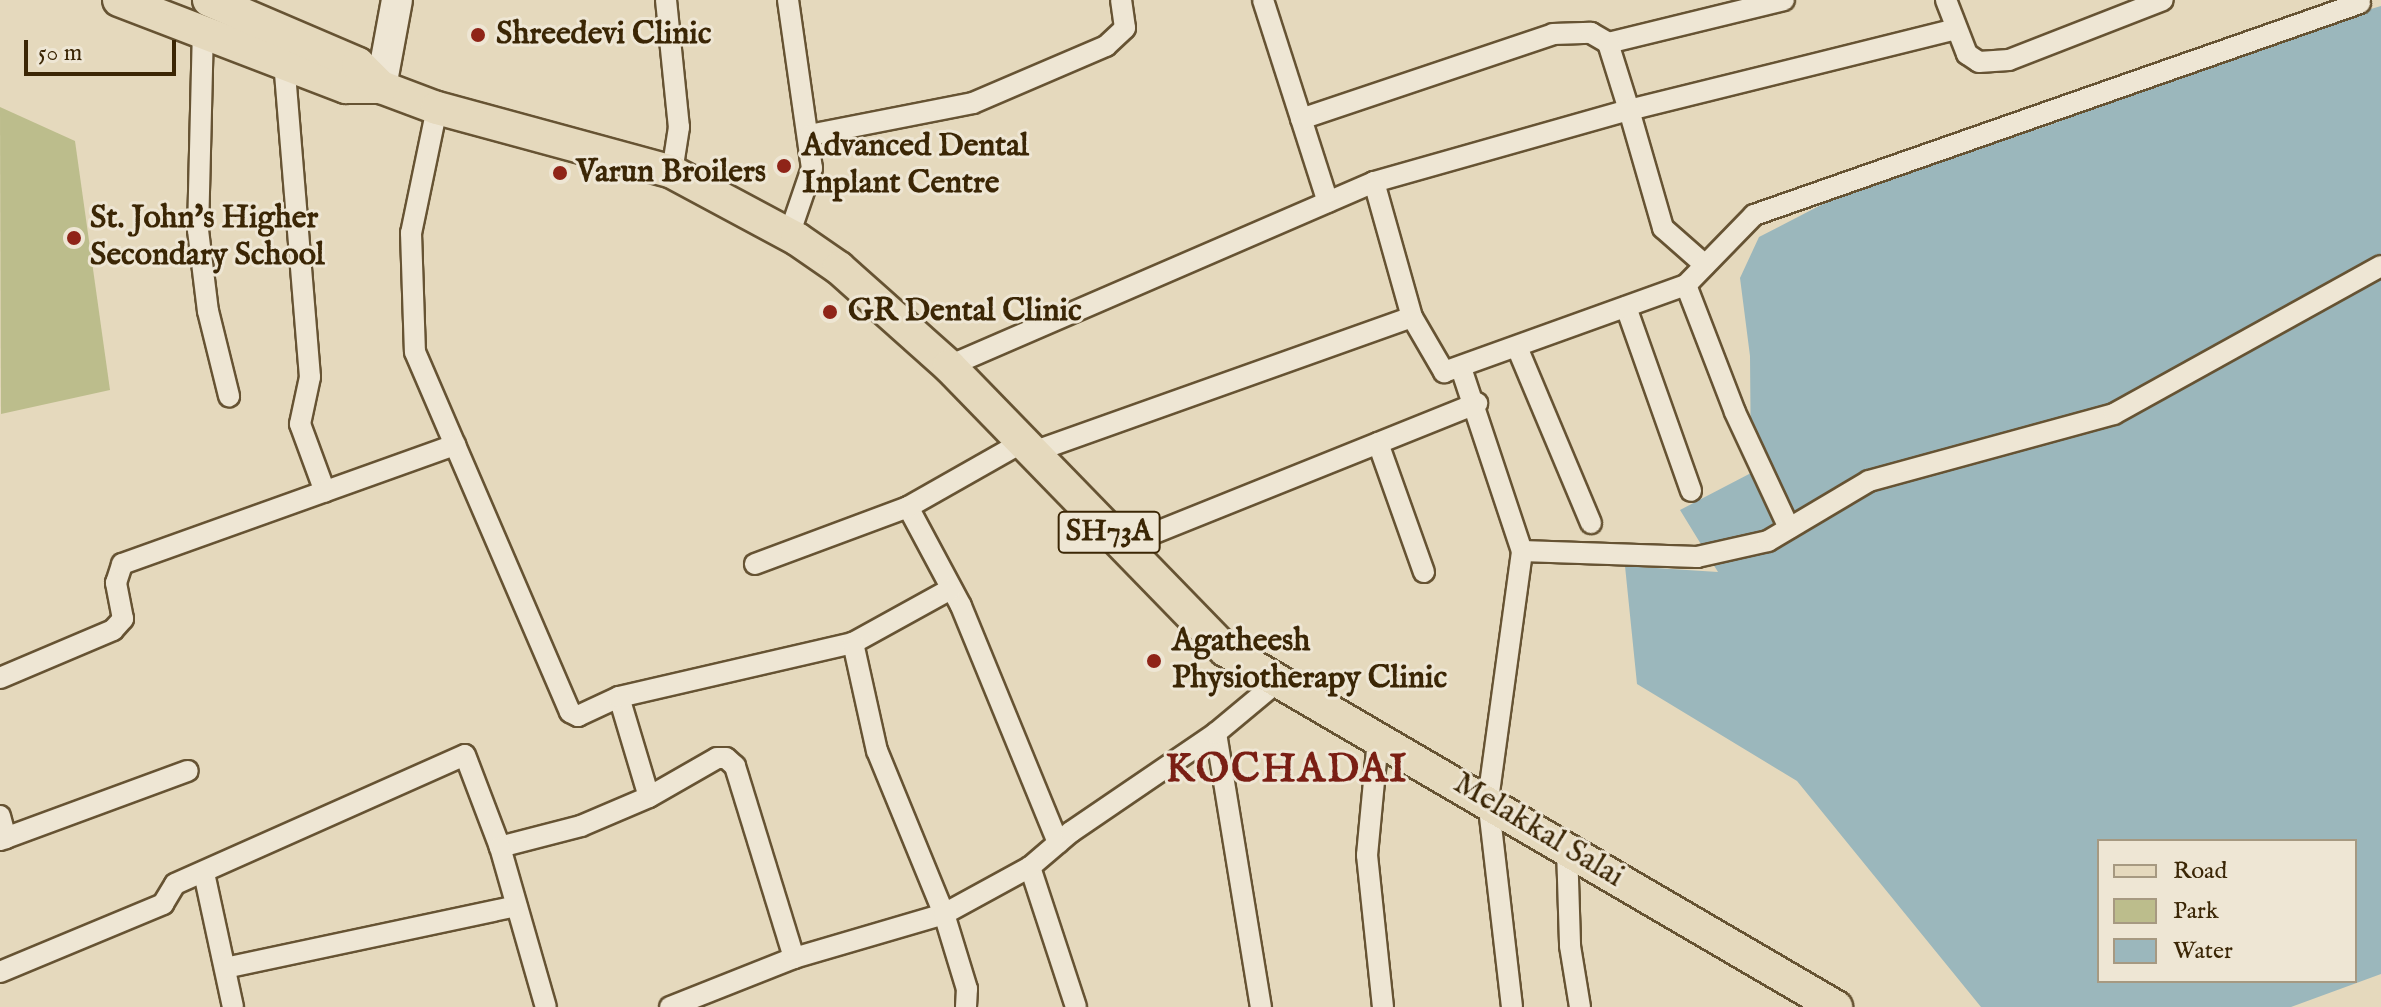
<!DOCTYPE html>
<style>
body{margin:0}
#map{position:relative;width:2381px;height:1007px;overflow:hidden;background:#e5d9bd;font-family:"IM FELL English",serif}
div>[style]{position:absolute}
.green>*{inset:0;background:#bcbd8c}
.water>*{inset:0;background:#9bb7bc}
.roads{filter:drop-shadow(2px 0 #665333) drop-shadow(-2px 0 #665333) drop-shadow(0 2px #665333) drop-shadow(0 -2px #665333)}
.street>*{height:20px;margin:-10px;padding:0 10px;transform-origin:10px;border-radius:10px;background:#eee6d4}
.secondary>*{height:30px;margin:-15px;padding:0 15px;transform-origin:15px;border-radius:15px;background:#eee6d4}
.primary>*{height:32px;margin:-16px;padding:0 16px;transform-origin:16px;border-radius:16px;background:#e5d9bd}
.dots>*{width:22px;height:22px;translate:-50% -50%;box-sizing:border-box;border:4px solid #eee6d4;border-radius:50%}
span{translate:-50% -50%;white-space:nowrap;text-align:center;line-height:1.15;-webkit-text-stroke:6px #eee6d4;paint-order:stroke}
.shield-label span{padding:2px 6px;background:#eee6d4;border:2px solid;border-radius:6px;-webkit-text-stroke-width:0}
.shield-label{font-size:30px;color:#3b2605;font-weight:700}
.poi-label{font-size:32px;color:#3b2605;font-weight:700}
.left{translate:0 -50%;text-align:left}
.street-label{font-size:32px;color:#3b2605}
.district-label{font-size:40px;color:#7a1f14;font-weight:700;letter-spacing:2px}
.legend{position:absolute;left:2097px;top:839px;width:260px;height:144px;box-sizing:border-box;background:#eee6d4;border:2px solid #a69981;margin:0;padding:10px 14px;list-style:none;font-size:24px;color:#3b2605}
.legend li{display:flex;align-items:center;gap:16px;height:40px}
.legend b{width:40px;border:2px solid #a69981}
.scale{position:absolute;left:24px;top:40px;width:152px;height:36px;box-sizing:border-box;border:4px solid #3b2605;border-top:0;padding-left:10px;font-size:24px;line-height:28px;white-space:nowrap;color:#3b2605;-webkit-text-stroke:6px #eee6d4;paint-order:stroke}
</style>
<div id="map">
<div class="green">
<div style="clip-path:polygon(0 107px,75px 141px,110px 390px,1px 414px)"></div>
</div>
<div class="water">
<div style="clip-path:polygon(evenodd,2381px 6px,2381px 974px,2291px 1007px,1981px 1007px,1797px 781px,1637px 684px,1625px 566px,1718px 572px,1680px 510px,1751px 473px,1750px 356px,1740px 278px,1759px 237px,1821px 205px,1922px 165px,2050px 125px,2261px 42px,2381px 6px,2099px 841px,2355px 841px,2355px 981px,2099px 981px,2099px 841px)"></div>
</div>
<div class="roads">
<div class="street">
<div style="left:666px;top:0;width:128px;rotate:84.2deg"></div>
<div style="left:679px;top:127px;width:46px;rotate:98.8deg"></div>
<div style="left:788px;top:0;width:170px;rotate:81.9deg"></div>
<div style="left:812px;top:168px;width:71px;rotate:108.9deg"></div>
<div style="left:1263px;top:0;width:212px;rotate:72.2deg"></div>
<div style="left:1946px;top:0;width:58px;rotate:68.7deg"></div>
<div style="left:1967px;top:54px;width:14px;rotate:34deg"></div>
<div style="left:1979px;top:62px;width:30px;rotate:-4deg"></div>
<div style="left:2009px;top:60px;width:165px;rotate:-21.3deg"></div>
<div style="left:203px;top:28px;width:202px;rotate:91.4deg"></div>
<div style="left:198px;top:230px;width:82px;rotate:83deg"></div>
<div style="left:208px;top:311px;width:88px;rotate:76.1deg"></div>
<div style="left:1608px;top:43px;width:181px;rotate:-13.7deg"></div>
<div style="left:284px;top:61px;width:317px;rotate:85.3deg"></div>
<div style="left:310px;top:377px;width:48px;rotate:102deg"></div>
<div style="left:300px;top:424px;width:72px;rotate:69.8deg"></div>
<div style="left:437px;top:108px;width:128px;rotate:101.7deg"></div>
<div style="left:411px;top:233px;width:119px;rotate:88.1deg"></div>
<div style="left:415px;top:352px;width:392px;rotate:66.7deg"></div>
<div style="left:570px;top:712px;width:9px;rotate:27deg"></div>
<div style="left:578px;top:716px;width:45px;rotate:-24.9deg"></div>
<div style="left:619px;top:697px;width:104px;rotate:73.3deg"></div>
<div style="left:649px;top:797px;width:74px;rotate:156.9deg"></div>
<div style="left:581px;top:826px;width:84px;rotate:165.5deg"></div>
<div style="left:1301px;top:119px;width:266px;rotate:-18.6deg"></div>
<div style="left:1553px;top:34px;width:38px;rotate:-2deg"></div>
<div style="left:1591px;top:33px;width:20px;rotate:30deg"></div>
<div style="left:1608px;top:43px;width:70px;rotate:72.6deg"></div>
<div style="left:1629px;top:110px;width:337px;rotate:-13.9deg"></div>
<div style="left:810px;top:135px;width:166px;rotate:-11.1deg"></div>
<div style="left:973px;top:103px;width:145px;rotate:-23.2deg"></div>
<div style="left:1106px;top:46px;width:26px;rotate:-43deg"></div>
<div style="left:1125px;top:28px;width:28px;rotate:-98deg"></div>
<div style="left:1374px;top:182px;width:265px;rotate:-15.8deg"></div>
<div style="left:1629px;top:110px;width:123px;rotate:73.9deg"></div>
<div style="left:1663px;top:228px;width:56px;rotate:41.4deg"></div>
<div style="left:1626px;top:307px;width:195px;rotate:70.5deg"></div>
<div style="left:1517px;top:347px;width:191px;rotate:67.2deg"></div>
<div style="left:949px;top:366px;width:463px;rotate:-23.4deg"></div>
<div style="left:1374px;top:182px;width:140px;rotate:74.3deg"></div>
<div style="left:1412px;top:317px;width:64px;rotate:59.8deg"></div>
<div style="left:1444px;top:372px;width:257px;rotate:-19.8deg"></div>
<div style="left:1461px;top:368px;width:193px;rotate:71.6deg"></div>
<div style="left:1378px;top:443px;width:137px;rotate:70.4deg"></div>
<div style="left:1033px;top:452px;width:402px;rotate:-19.6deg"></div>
<div style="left:908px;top:507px;width:112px;rotate:61.8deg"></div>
<div style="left:961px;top:606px;width:256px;rotate:67.7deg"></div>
<div style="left:1789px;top:528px;width:128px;rotate:-115deg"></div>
<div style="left:1735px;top:412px;width:136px;rotate:-111.1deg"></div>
<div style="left:1686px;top:285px;width:98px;rotate:-45.8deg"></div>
<div style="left:1754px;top:215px;width:642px;rotate:-19.28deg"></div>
<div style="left:1122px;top:546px;width:383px;rotate:-21.9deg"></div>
<div style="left:755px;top:564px;width:163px;rotate:-20.4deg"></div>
<div style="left:908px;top:507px;width:132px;rotate:-29.5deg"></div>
<div style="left:0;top:678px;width:123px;rotate:-23deg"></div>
<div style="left:113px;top:630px;width:15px;rotate:-48deg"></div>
<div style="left:123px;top:619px;width:37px;rotate:-101deg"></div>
<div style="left:116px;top:583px;width:20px;rotate:-72deg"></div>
<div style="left:122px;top:564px;width:354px;rotate:-19.7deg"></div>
<div style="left:619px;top:697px;width:240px;rotate:-13deg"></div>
<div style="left:853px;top:643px;width:112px;rotate:-28.9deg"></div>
<div style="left:1216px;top:733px;width:278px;rotate:80.7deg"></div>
<div style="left:1378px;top:739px;width:117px;rotate:95.4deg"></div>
<div style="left:1367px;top:855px;width:153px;rotate:84deg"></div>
<div style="left:649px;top:797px;width:78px;rotate:-29.8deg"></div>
<div style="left:717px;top:758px;width:9px"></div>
<div style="left:726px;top:758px;width:12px;rotate:42deg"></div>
<div style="left:735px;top:766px;width:201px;rotate:72.9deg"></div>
<div style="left:0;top:816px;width:23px;rotate:75deg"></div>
<div style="left:0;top:840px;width:200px;rotate:-20.2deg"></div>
<div style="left:1567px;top:848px;width:98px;rotate:88.2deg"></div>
<div style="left:1570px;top:946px;width:62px;rotate:80.7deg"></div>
<div style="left:1030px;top:867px;width:147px;rotate:71.8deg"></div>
<div style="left:204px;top:873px;width:137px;rotate:77.8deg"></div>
<div style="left:225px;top:968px;width:298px;rotate:-12deg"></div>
<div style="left:0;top:972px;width:177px;rotate:-22.6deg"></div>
<div style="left:163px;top:904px;width:23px;rotate:-59deg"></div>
<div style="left:175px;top:884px;width:317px;rotate:-24deg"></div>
<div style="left:465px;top:755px;width:98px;rotate:69.2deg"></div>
<div style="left:500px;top:847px;width:166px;rotate:74deg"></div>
<div style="left:670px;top:1007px;width:133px;rotate:-21.6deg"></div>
<div style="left:794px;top:958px;width:156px;rotate:-16.3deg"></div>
<div style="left:944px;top:914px;width:176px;rotate:-112.3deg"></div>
<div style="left:877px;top:751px;width:111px;rotate:-102.5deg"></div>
<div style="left:966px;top:1007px;width:18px;rotate:-87deg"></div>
<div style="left:967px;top:989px;width:78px;rotate:-107deg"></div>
<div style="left:944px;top:914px;width:98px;rotate:-28.7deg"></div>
<div style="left:1030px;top:867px;width:54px;rotate:-40.5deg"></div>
<div style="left:1071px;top:832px;width:176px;rotate:-34.3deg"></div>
<div style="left:1216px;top:733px;width:78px;rotate:-39.8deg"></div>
<div style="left:1512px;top:1007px;width:208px;rotate:-96.6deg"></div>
<div style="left:1488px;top:800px;width:251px;rotate:-82.2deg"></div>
<div style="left:1522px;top:551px;width:175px;rotate:2deg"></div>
<div style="left:1697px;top:557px;width:73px;rotate:-12.7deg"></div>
<div style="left:1768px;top:541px;width:117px;rotate:-30.7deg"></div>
<div style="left:1869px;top:481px;width:254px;rotate:-15.3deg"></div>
<div style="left:2114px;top:414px;width:305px;rotate:-29deg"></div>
</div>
<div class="secondary">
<div style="left:381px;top:87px;width:88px;rotate:-79.6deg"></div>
</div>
<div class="primary">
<div style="left:119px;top:0;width:243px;rotate:21deg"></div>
<div style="left:346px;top:87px;width:35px"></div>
<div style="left:381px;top:87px;width:60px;rotate:20.6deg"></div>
<div style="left:437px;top:108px;width:244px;rotate:15.2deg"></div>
<div style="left:672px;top:172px;width:142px;rotate:28.2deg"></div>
<div style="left:797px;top:239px;width:51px;rotate:34.6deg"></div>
<div style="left:839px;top:268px;width:147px;rotate:41.7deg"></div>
<div style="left:949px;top:366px;width:396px;rotate:45.8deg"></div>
<div style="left:1225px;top:650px;width:708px;rotate:30.3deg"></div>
<div style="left:209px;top:0;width:162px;rotate:23.2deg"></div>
<div style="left:358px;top:64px;width:33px;rotate:45deg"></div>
</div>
</div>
<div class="dots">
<div style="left:478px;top:35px;background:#8f2418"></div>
<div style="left:784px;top:166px;background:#8f2418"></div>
<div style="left:560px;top:173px;background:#8f2418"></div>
<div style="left:74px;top:238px;background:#8f2418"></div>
<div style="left:830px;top:312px;background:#8f2418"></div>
<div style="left:1154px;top:661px;background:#8f2418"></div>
</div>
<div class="shield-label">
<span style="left:1109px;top:532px">SH73A</span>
</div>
<div class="poi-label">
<span class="left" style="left:496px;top:35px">Shreedevi Clinic</span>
<span class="left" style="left:802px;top:166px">Advanced Dental<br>Inplant Centre</span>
<span class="left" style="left:576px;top:173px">Varun Broilers</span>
<span class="left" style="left:90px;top:238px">St. John's Higher<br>Secondary School</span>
<span class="left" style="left:848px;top:312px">GR Dental Clinic</span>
<span class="left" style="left:1172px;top:661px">Agatheesh<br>Physiotherapy Clinic</span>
</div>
<div class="street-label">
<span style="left:1538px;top:831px;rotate:31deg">Melakkal Salai</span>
</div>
<div class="district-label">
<span style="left:1287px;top:771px">KOCHADAI</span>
</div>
<ul class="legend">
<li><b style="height:10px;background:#e5d9bd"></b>Road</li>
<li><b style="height:22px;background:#bcbd8c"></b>Park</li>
<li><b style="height:22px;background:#9bb7bc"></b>Water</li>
</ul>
<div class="scale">50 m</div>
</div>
